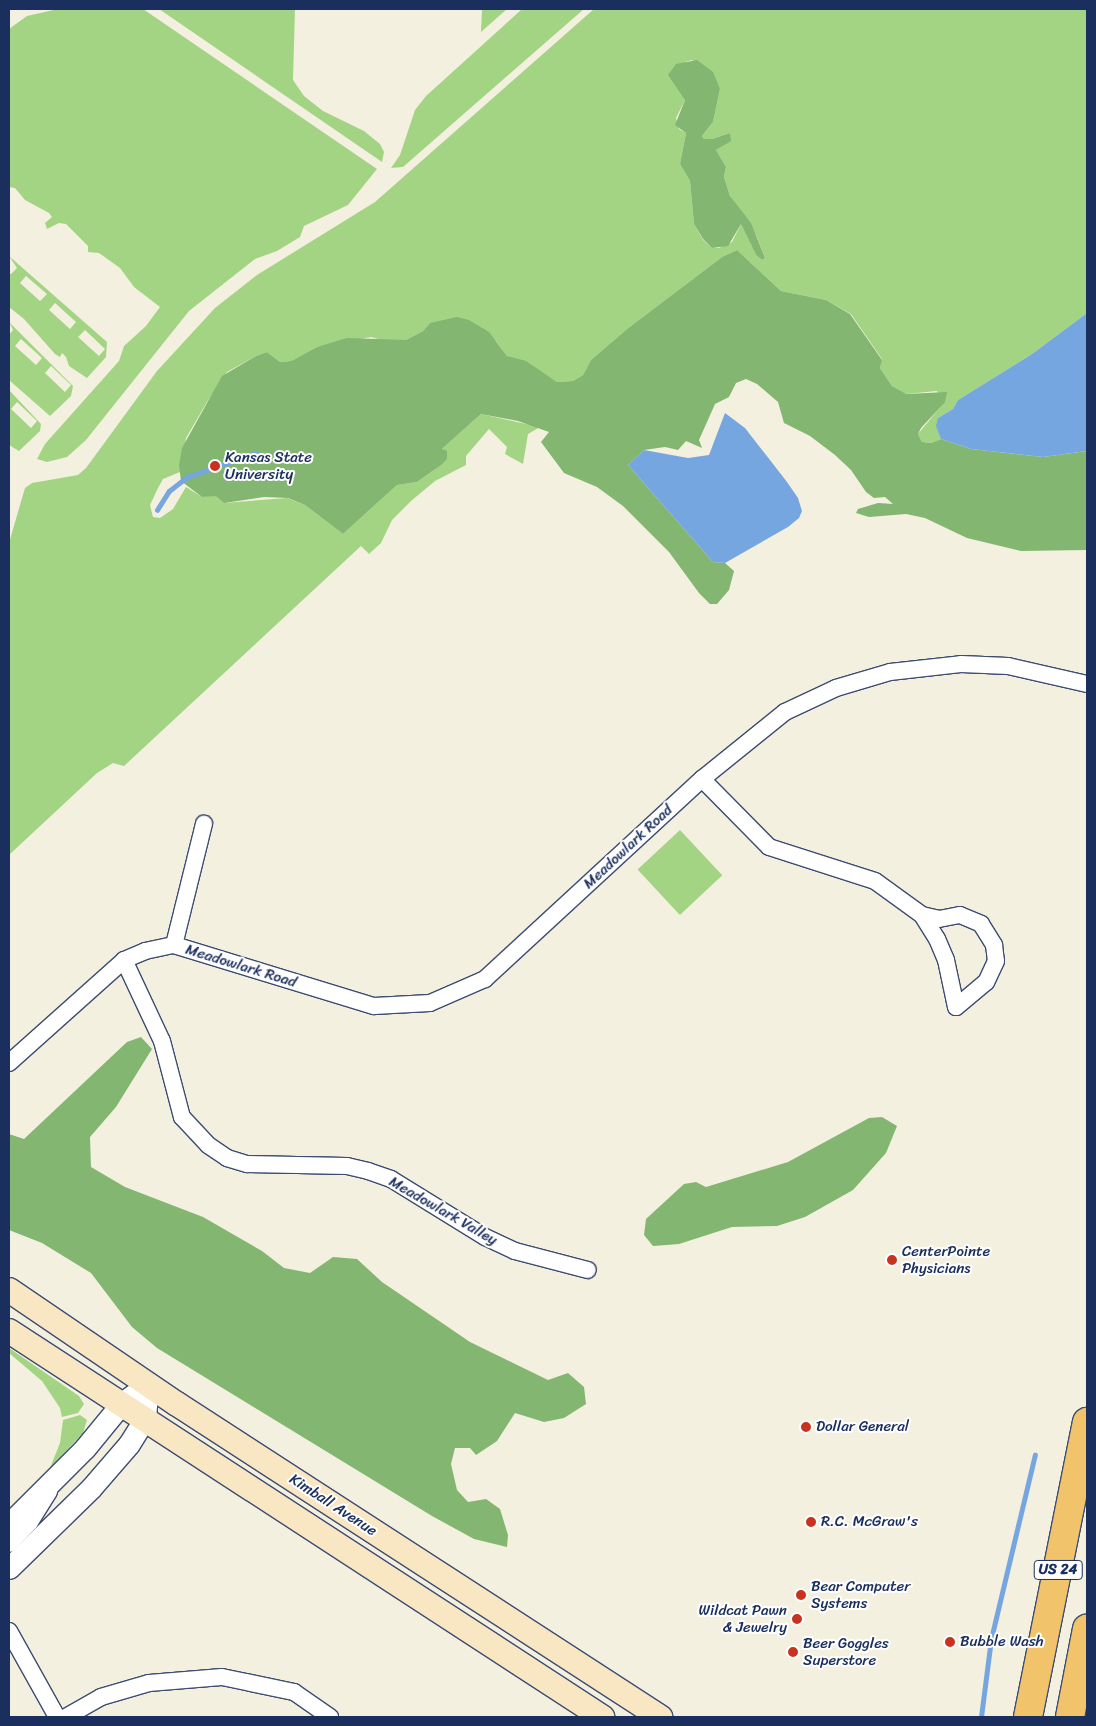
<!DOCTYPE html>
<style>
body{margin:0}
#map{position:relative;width:1096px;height:1726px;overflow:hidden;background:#f4f0e0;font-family:Sriracha,sans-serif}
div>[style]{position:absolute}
.green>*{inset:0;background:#a3d483;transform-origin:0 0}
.forest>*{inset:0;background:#82b671}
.water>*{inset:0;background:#76a6e0}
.stream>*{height:4.5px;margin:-2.25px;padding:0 2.25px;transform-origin:2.25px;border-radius:2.25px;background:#76a6e0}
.roads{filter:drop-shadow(1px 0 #3c4c72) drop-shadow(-1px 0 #3c4c72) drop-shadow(0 1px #3c4c72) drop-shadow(0 -1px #3c4c72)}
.minor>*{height:16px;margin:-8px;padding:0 8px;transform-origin:8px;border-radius:8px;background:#fff}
.tertiary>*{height:21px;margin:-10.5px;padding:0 10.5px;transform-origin:10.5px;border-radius:10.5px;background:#fff}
.secondary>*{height:24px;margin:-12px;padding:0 12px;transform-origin:12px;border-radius:12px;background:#f9e7c3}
.trunk>*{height:28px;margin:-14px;padding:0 14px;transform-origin:14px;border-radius:14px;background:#f1c36a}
.dots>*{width:14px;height:14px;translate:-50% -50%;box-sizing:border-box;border:2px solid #fff;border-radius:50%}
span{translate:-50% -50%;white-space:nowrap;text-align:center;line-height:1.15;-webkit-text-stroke:4px #fff;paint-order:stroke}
.shield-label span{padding:1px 4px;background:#fff;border:1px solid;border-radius:4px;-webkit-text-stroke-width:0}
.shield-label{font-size:14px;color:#1b2f5e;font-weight:700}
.poi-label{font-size:15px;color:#1b2f5e}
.left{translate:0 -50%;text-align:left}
.right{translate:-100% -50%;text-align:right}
.street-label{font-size:15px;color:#1b2f5e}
.frame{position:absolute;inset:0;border:10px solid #1b2f5e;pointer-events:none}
</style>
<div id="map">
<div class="green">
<div style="clip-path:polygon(58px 9px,143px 9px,377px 169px,348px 205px,304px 226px,300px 237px,277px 251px,255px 259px,189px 311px,86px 440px,67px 457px,47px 462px,37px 459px,45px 444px,119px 361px,124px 346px,146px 326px,160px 307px,134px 287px,120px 268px,99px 253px,88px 252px,88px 246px,66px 224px,59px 223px,47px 229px,45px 223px,52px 217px,49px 213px,25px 200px,15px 188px,9px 187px,9px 29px,27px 16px)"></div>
<div style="clip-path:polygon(159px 9px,295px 9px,293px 80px,304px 96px,323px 111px,364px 131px,380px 144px,384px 152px,382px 162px)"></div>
<div style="clip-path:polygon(482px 9px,507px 9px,481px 32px)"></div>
<div style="clip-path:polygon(522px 9px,584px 9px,403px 167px,391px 168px,400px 155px,415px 110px,426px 96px)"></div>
<div style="clip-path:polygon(evenodd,594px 9px,1087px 9px,1087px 313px,1032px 354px,958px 400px,953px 409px,938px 418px,941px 439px,933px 443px,922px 442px,918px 434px,941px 406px,937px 391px,905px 394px,892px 386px,880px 368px,882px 359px,851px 314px,826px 300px,781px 291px,737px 250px,722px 257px,627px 329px,591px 360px,583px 375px,573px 381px,557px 382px,540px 371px,507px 356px,496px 341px,430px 323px,423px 331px,406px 340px,386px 341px,371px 337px,317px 347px,291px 361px,280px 362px,267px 352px,256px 356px,227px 372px,207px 402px,186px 438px,180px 472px,163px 479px,158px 488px,150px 505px,153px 517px,160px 518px,173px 509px,186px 487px,202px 497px,216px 495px,224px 503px,287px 498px,305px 505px,343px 534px,397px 485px,417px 482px,434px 470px,447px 452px,441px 450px,481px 414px,540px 427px,528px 434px,523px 464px,505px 454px,507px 447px,489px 429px,466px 456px,466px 465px,435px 481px,411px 501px,392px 520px,381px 543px,369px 554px,361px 546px,124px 766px,113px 763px,97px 773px,9px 855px,9px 543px,25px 488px,32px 483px,78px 475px,86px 468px,157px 371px,215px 308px,257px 275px,375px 202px,594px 9px,692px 60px,720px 89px,713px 122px,702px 136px,704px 139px,712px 139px,730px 133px,725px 144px,716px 150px,726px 167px,724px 177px,730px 196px,756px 235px,765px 258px,762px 260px,756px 255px,741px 224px,732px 242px,719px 248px,712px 248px,703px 240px,694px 224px,690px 181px,680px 164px,686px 133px,679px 129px,676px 118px,685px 100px,685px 62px,692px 60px)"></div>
<div style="clip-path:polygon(evenodd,9px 256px,107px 342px,106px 357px,87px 378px,69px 366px,66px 357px,62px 353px,60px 357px,55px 354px,24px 319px,9px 307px,9px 273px,11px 274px,17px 268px,9px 256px,26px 276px,47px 294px,40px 301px,20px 283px,26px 276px,9px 256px,55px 303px,76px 322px,70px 329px,49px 310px,55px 303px,9px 256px,85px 330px,105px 349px,99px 356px,78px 337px,85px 330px)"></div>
<div style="clip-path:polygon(evenodd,9px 322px,73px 386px,71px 396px,50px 416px,9px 380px,9px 335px,13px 330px,9px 322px,21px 339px,42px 358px,36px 365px,15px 346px,21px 339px,9px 322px,51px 366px,71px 385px,65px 392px,45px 373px,51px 366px)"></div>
<div style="clip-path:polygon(evenodd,9px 390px,41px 424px,40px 431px,19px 451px,9px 445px,9px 390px,17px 402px,37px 421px,31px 428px,11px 409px,17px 402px)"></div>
<div style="left:680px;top:830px;width:62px;height:58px;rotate:47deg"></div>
<div style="clip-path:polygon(9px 1348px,79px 1396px,84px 1404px,78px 1413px,62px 1417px,60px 1408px,42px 1381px,9px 1353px)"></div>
<div style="clip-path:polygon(80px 1415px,87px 1420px,83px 1433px,50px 1468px,60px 1443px,63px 1420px)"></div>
</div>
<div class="forest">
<div style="clip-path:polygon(697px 60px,713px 72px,720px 89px,713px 122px,702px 136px,704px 139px,712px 139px,730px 133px,731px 141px,716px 150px,726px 167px,724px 177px,730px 196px,751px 223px,765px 258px,762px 260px,756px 255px,741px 224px,728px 246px,712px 248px,703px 239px,694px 224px,690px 181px,680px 164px,686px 133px,675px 125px,685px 100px,668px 75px,676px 64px)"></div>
<div style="clip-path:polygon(737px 250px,781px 291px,826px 300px,850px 314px,882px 360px,880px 368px,892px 386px,906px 394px,947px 392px,945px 402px,921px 428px,918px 434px,922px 442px,932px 443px,941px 439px,971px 449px,1043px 457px,1087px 451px,1087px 550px,1021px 551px,967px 538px,925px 518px,906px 514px,869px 517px,856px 513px,858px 509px,878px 503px,893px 504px,885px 497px,874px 498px,866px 492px,851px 470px,835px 455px,810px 436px,784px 423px,778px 402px,757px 384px,746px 379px,736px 383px,729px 397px,715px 404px,699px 440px,702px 448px,686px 441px,678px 450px,665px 447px,644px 450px,628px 465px,713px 562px,725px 563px,734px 571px,729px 590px,717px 604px,710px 604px,699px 593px,669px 552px,623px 506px,597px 487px,564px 473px,541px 442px,549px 432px,518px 421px,481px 414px,442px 449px,447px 451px,447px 459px,441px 465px,417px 482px,397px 485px,343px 534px,305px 505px,288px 498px,264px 497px,224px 503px,216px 496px,202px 497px,181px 481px,179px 465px,182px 448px,222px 376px,256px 356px,267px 352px,280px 362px,291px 361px,317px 347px,347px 338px,406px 340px,423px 331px,430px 323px,457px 317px,469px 320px,489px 332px,507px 356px,526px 361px,557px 382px,573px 381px,583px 375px,591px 360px,627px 329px,722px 257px)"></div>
<div style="clip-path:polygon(141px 1037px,152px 1049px,116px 1107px,90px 1137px,91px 1167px,125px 1187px,203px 1217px,262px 1251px,284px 1268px,310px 1273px,333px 1257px,357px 1259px,382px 1282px,470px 1342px,548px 1380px,568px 1373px,584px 1387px,586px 1404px,564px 1418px,544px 1422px,515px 1413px,497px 1441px,476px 1455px,470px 1448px,455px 1448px,451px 1464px,457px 1490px,468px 1502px,486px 1499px,500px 1509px,508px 1535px,507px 1547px,474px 1539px,432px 1516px,157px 1348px,132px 1327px,91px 1273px,42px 1243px,9px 1230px,9px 1134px,24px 1139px,127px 1042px)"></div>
<div style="clip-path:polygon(882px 1117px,897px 1126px,886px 1153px,853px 1190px,805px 1217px,777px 1226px,732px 1227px,679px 1244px,653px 1246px,644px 1235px,646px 1219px,684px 1184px,696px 1182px,706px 1187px,788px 1162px,869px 1118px)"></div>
</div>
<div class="water">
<div style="clip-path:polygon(1087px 313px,1087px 451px,1043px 457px,971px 449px,941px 439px,936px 426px,938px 418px,953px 409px,958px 400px,1032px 354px)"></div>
<div style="clip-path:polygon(725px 413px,745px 428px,787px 482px,798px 498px,802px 511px,799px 518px,788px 527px,725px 563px,713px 562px,628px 465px,644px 450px,688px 458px,709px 455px)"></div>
</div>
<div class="stream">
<div style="left:157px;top:510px;width:22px;rotate:-58deg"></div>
<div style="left:169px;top:491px;width:23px;rotate:-38deg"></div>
<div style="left:187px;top:477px;width:73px;rotate:-19.2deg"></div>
<div style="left:981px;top:1717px;width:79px;rotate:-82.7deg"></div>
<div style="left:991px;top:1639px;width:189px;rotate:-76.6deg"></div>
</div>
<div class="roads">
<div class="minor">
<div style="left:702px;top:779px;width:95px;rotate:45.4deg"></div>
<div style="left:769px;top:847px;width:111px;rotate:17.8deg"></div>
<div style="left:875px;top:881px;width:58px;rotate:35.9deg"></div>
<div style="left:922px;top:915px;width:17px;rotate:13deg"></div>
<div style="left:939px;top:919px;width:21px;rotate:-11deg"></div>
<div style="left:960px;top:915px;width:23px;rotate:23deg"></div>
<div style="left:981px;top:924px;width:25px;rotate:58deg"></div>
<div style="left:994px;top:945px;width:16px;rotate:83deg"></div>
<div style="left:996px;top:961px;width:23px;rotate:115deg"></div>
<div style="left:986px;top:982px;width:39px;rotate:140deg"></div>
<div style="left:956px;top:1007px;width:48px;rotate:-102deg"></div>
<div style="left:946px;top:960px;width:23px;rotate:-113deg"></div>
<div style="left:937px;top:939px;width:28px;rotate:-122deg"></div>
<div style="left:174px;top:945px;width:209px;rotate:17deg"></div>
<div style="left:374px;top:1006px;width:56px;rotate:-3.1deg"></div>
<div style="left:430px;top:1003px;width:60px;rotate:-23.6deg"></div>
<div style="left:485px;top:979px;width:295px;rotate:-42.7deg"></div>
<div style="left:702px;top:779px;width:107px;rotate:-38.9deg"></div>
<div style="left:785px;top:712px;width:56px;rotate:-25.2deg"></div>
<div style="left:836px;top:688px;width:56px;rotate:-16.5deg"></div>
<div style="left:890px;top:672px;width:71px;rotate:-6.4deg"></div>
<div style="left:961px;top:664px;width:47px;rotate:2.4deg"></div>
<div style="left:1008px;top:666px;width:81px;rotate:12.8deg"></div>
<div style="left:124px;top:960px;width:89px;rotate:64.9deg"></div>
<div style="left:162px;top:1041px;width:79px;rotate:75.3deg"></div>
<div style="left:182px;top:1117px;width:38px;rotate:47deg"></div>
<div style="left:208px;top:1145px;width:23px;rotate:34deg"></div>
<div style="left:227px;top:1158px;width:21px;rotate:17deg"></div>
<div style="left:247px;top:1164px;width:100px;rotate:1.1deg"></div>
<div style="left:347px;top:1166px;width:22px;rotate:13deg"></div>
<div style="left:368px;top:1171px;width:24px;rotate:19deg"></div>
<div style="left:391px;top:1179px;width:110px;rotate:31.7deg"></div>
<div style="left:485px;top:1237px;width:33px;rotate:25deg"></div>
<div style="left:515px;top:1251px;width:75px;rotate:14.6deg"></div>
<div style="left:9px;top:1063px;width:154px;rotate:-41.8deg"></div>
<div style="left:124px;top:960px;width:23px;rotate:-23deg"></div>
<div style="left:145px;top:951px;width:30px;rotate:-12deg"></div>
<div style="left:174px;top:945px;width:125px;rotate:-76.1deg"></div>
<div style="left:9px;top:1544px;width:30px;rotate:-46deg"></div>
<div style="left:30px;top:1522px;width:36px;rotate:-58deg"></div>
<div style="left:9px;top:1631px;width:98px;rotate:60.8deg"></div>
<div style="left:66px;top:1717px;width:40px;rotate:-29.7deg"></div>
<div style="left:101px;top:1697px;width:50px;rotate:-16.3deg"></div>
<div style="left:149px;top:1683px;width:73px;rotate:-4.7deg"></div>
<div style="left:222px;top:1677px;width:74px;rotate:11.8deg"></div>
<div style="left:294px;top:1692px;width:44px;rotate:34.8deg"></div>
</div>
<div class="tertiary">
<div style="left:9px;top:1524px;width:107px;rotate:-45deg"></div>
<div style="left:85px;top:1448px;width:58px;rotate:-50.6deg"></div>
<div style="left:122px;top:1403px;width:32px;rotate:-36deg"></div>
<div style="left:9px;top:1568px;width:115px;rotate:-44.3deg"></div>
<div style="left:91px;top:1488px;width:58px;rotate:-49.2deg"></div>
<div style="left:129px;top:1444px;width:31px;rotate:-58deg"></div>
<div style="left:145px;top:1418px;width:34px;rotate:-85deg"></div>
</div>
<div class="secondary">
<div style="left:9px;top:1290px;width:203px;rotate:34.2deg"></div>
<div style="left:177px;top:1404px;width:576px;rotate:32.94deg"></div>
<div style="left:9px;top:1331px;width:708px;rotate:33.06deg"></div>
</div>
<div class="trunk">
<div style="left:1028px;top:1717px;width:301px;rotate:-78.7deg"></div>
<div style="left:1070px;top:1717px;width:90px;rotate:-79.1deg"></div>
</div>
</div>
<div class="dots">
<div style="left:215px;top:466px;background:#c8321e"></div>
<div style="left:892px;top:1260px;background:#c8321e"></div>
<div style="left:806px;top:1427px;background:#c8321e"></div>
<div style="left:811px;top:1522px;background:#c8321e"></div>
<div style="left:801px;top:1595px;background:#c8321e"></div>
<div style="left:797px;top:1619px;background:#c8321e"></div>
<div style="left:950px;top:1642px;background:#c8321e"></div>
<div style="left:793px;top:1652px;background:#c8321e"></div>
</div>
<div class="shield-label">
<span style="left:1058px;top:1570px">US 24</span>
</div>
<div class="poi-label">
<span class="left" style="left:225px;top:466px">Kansas State<br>University</span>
<span class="left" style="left:902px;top:1260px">CenterPointe<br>Physicians</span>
<span class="left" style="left:816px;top:1427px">Dollar General</span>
<span class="left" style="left:821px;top:1522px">R.C. McGraw's</span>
<span class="left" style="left:811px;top:1595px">Bear Computer<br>Systems</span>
<span class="right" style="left:787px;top:1619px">Wildcat Pawn<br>&amp; Jewelry</span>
<span class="left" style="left:960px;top:1642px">Bubble Wash</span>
<span class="left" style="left:803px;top:1652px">Beer Goggles<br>Superstore</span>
</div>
<div class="street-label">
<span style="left:628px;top:847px;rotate:-43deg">Meadowlark Road</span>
<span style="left:241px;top:966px;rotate:17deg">Meadowlark Road</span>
<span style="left:443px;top:1211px;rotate:30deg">Meadowlark Valley</span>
<span style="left:333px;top:1505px;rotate:33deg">Kimball Avenue</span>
</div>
<div class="frame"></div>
</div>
